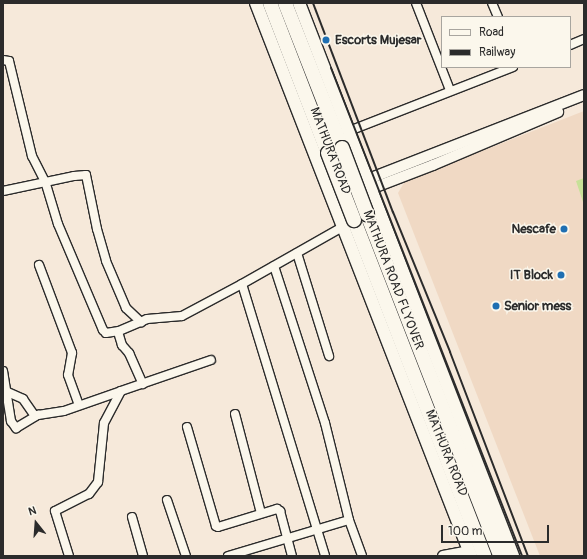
<!DOCTYPE html>
<style>
body{margin:0}
#map{position:relative;width:587px;height:559px;overflow:hidden;background:#f6e9da;font-family:Pangolin,sans-serif}
div>[style]{position:absolute}
.built>*{inset:0;background:#f0d9c4}
.green>*{inset:0;background:#c7e198}
.roads{filter:drop-shadow(1px 0 #2b2b2b) drop-shadow(-1px 0 #2b2b2b) drop-shadow(0 1px #2b2b2b) drop-shadow(0 -1px #2b2b2b)}
.minor>*{height:8px;margin:-4px;padding:0 4px;transform-origin:4px;border-radius:4px;background:#fbf7ec}
.tertiary>*{height:10px;margin:-5px;padding:0 5px;transform-origin:5px;border-radius:5px;background:#fbf7ec}
.secondary>*{height:12px;margin:-6px;padding:0 6px;transform-origin:6px;border-radius:6px;background:#fbf7ec}
.trunk>*{height:14px;margin:-7px;padding:0 7px;transform-origin:7px;border-radius:7px;background:#fbf7ec}
.rail>*{height:2px;margin:-1px;padding:0 1px;transform-origin:1px;border-radius:1px;background:#2b2b2b}
.bridges{filter:drop-shadow(1px 0 #2b2b2b) drop-shadow(-1px 0 #2b2b2b) drop-shadow(0 1px #2b2b2b) drop-shadow(0 -1px #2b2b2b)}
.trunk-bridge>*{height:14px;margin:-7px;padding:0 7px;transform-origin:7px;border-radius:7px;background:#fbf7ec}
.dots>*{width:11px;height:11px;translate:-50% -50%;box-sizing:border-box;border:2px solid #fbf7ec;border-radius:50%}
span{translate:-50% -50%;white-space:nowrap;text-align:center;line-height:1.15;-webkit-text-stroke:3px #fbf7ec;paint-order:stroke}
.poi-label{font-size:13px;color:#2b2b2b;font-weight:700}
.left{translate:0 -50%;text-align:left}
.right{translate:-100% -50%;text-align:right}
.street-label{font-size:13px;color:#2b2b2b}
.frame{position:absolute;inset:0;border:4px solid #2b2b2b;pointer-events:none}
.legend{position:absolute;left:441px;top:16px;width:130px;height:52px;box-sizing:border-box;background:#fbf7ec;border:1px solid #a8a59f;margin:0;padding:5px 7px;list-style:none;font-size:12px;color:#2b2b2b}
.legend li{display:flex;align-items:center;gap:8px;height:20px}
.legend b{width:20px;border:1px solid #a8a59f}
.north{position:absolute;left:16px;top:503px;width:40px;height:40px;-webkit-text-stroke:3px #fbf7ec;paint-order:stroke;rotate:343deg;font-size:11px;font-weight:700;line-height:16px;text-align:center;color:#2b2b2b}
.north::after{content:'';display:block;margin:auto;width:14px;height:18px;background:#2b2b2b;clip-path:polygon(50% 0,100% 100%,50% 72%,0 100%)}
.scale{position:absolute;left:441px;top:525px;width:108px;height:18px;box-sizing:border-box;border:2px solid #2b2b2b;border-top:0;padding-left:5px;font-size:12px;line-height:14px;white-space:nowrap;color:#2b2b2b;-webkit-text-stroke:3px #fbf7ec;paint-order:stroke}
</style>
<div id="map">
<div class="built">
<div style="clip-path:polygon(584px 111px,584px 556px,540px 556px,398px 193px,405px 181px)"></div>
</div>
<div class="green">
<div style="clip-path:polygon(584px 178px,584px 205px,576px 181px)"></div>
</div>
<div class="roads">
<div class="minor">
<div style="left:416px;top:3px;width:93px;rotate:68.7deg"></div>
<div style="left:492px;top:3px;width:15px;rotate:67deg"></div>
<div style="left:570px;top:45px;width:15px;rotate:-23deg"></div>
<div style="left:3px;top:60px;width:6px;rotate:9deg"></div>
<div style="left:9px;top:61px;width:98px;rotate:76.4deg"></div>
<div style="left:32px;top:156px;width:28px;rotate:63deg"></div>
<div style="left:45px;top:181px;width:45px;rotate:73.2deg"></div>
<div style="left:58px;top:224px;width:115px;rotate:67deg"></div>
<div style="left:103px;top:330px;width:4px;rotate:45deg"></div>
<div style="left:106px;top:333px;width:13px;rotate:-9deg"></div>
<div style="left:119px;top:331px;width:30px;rotate:-23deg"></div>
<div style="left:147px;top:319px;width:35px;rotate:-5deg"></div>
<div style="left:182px;top:316px;width:68px;rotate:-28.1deg"></div>
<div style="left:242px;top:284px;width:117px;rotate:-29.6deg"></div>
<div style="left:349px;top:131px;width:176px;rotate:-21.3deg"></div>
<div style="left:3px;top:191px;width:73px;rotate:-11.9deg"></div>
<div style="left:74px;top:176px;width:12px;rotate:-5deg"></div>
<div style="left:86px;top:175px;width:55px;rotate:78.5deg"></div>
<div style="left:97px;top:229px;width:33px;rotate:74deg"></div>
<div style="left:106px;top:261px;width:51px;rotate:66.9deg"></div>
<div style="left:126px;top:308px;width:21px;rotate:43deg"></div>
<div style="left:297px;top:253px;width:108px;rotate:72.7deg"></div>
<div style="left:39px;top:265px;width:94px;rotate:69.4deg"></div>
<div style="left:72px;top:353px;width:22px;rotate:100deg"></div>
<div style="left:68px;top:375px;width:32px;rotate:70deg"></div>
<div style="left:274px;top:266px;width:165px;rotate:72deg"></div>
<div style="left:325px;top:423px;width:100px;rotate:76.1deg"></div>
<div style="left:349px;top:520px;width:38px;rotate:70deg"></div>
<div style="left:242px;top:284px;width:284px;rotate:73deg"></div>
<div style="left:118px;top:332px;width:14px;rotate:73deg"></div>
<div style="left:122px;top:345px;width:11px;rotate:49deg"></div>
<div style="left:129px;top:353px;width:34px;rotate:66deg"></div>
<div style="left:3px;top:371px;width:51px;rotate:80.9deg"></div>
<div style="left:11px;top:421px;width:9px;rotate:54deg"></div>
<div style="left:16px;top:428px;width:26px;rotate:-31deg"></div>
<div style="left:38px;top:415px;width:26px;rotate:-9deg"></div>
<div style="left:64px;top:411px;width:60px;rotate:-19.3deg"></div>
<div style="left:3px;top:390px;width:22px;rotate:24deg"></div>
<div style="left:23px;top:399px;width:21px;rotate:55deg"></div>
<div style="left:235px;top:414px;width:102px;rotate:75.3deg"></div>
<div style="left:187px;top:427px;width:103px;rotate:73.7deg"></div>
<div style="left:216px;top:526px;width:2px;rotate:27deg"></div>
<div style="left:218px;top:527px;width:62px;rotate:-17deg"></div>
<div style="left:277px;top:509px;width:4px;rotate:34deg"></div>
<div style="left:280px;top:511px;width:47px;rotate:75.1deg"></div>
<div style="left:167px;top:500px;width:59px;rotate:71.3deg"></div>
<div style="left:132px;top:517px;width:41px;rotate:74.2deg"></div>
<div style="left:69px;top:556px;width:47px;rotate:-107.3deg"></div>
<div style="left:55px;top:511px;width:38px;rotate:-27deg"></div>
<div style="left:89px;top:494px;width:15px;rotate:-53deg"></div>
<div style="left:98px;top:482px;width:59px;rotate:-84.2deg"></div>
<div style="left:104px;top:423px;width:36px;rotate:-62deg"></div>
<div style="left:121px;top:391px;width:95px;rotate:-19deg"></div>
<div style="left:228px;top:556px;width:126px;rotate:-16.6deg"></div>
</div>
<div class="tertiary">
<div style="left:361px;top:182px;width:239px;rotate:-21.3deg"></div>
<div style="left:339px;top:201px;width:101px;rotate:-21deg"></div>
<div style="left:433px;top:165px;width:136px;rotate:-23deg"></div>
<div style="left:443px;top:556px;width:26px;rotate:-11deg"></div>
</div>
<div class="secondary">
<div style="left:256px;top:3px;width:593px;rotate:68.75deg"></div>
<div style="left:299px;top:3px;width:593px;rotate:68.84deg"></div>
</div>
<div class="trunk">
<div style="left:270px;top:3px;width:161px;rotate:68.9deg"></div>
<div style="left:285px;top:3px;width:156px;rotate:68.5deg"></div>
<div style="left:367px;top:214px;width:367px;rotate:68.7deg"></div>
<div style="left:354px;top:220px;width:360px;rotate:68.8deg"></div>
</div>
</div>
<div class="rail">
<div style="left:313px;top:3px;width:224px;rotate:69.1deg"></div>
<div style="left:393px;top:212px;width:151px;rotate:67.8deg"></div>
<div style="left:450px;top:352px;width:218px;rotate:69.1deg"></div>
<div style="left:331px;top:68px;width:524px;rotate:68.62deg"></div>
</div>
<div class="bridges">
<div class="trunk-bridge">
<div style="left:342px;top:148px;width:71px;rotate:69.3deg"></div>
<div style="left:328px;top:153px;width:72px;rotate:68.8deg"></div>
</div>
</div>
<div class="dots">
<div style="left:326px;top:40px;background:#1f6fb2"></div>
<div style="left:564px;top:229px;background:#1f6fb2"></div>
<div style="left:561px;top:275px;background:#1f6fb2"></div>
<div style="left:496px;top:306px;background:#1f6fb2"></div>
</div>
<div class="poi-label">
<span class="left" style="left:335px;top:40px">Escorts Mujesar</span>
<span class="right" style="left:556px;top:229px">Nescafe</span>
<span class="right" style="left:553px;top:275px">IT Block</span>
<span class="left" style="left:504px;top:306px">Senior mess</span>
</div>
<div class="street-label">
<span style="left:330px;top:151px;rotate:69deg">MATHURA ROAD</span>
<span style="left:393px;top:280px;rotate:69deg">MATHURA ROAD FLYOVER</span>
<span style="left:446px;top:453px;rotate:68deg">MATHURA ROAD</span>
</div>
<div class="frame"></div>
<ul class="legend">
<li><b style="height:5px;background:#fbf7ec"></b>Road</li>
<li><b style="height:5px;background:#2b2b2b"></b>Railway</li>
</ul>
<div class="north">N</div>
<div class="scale">100 m</div>
</div>
